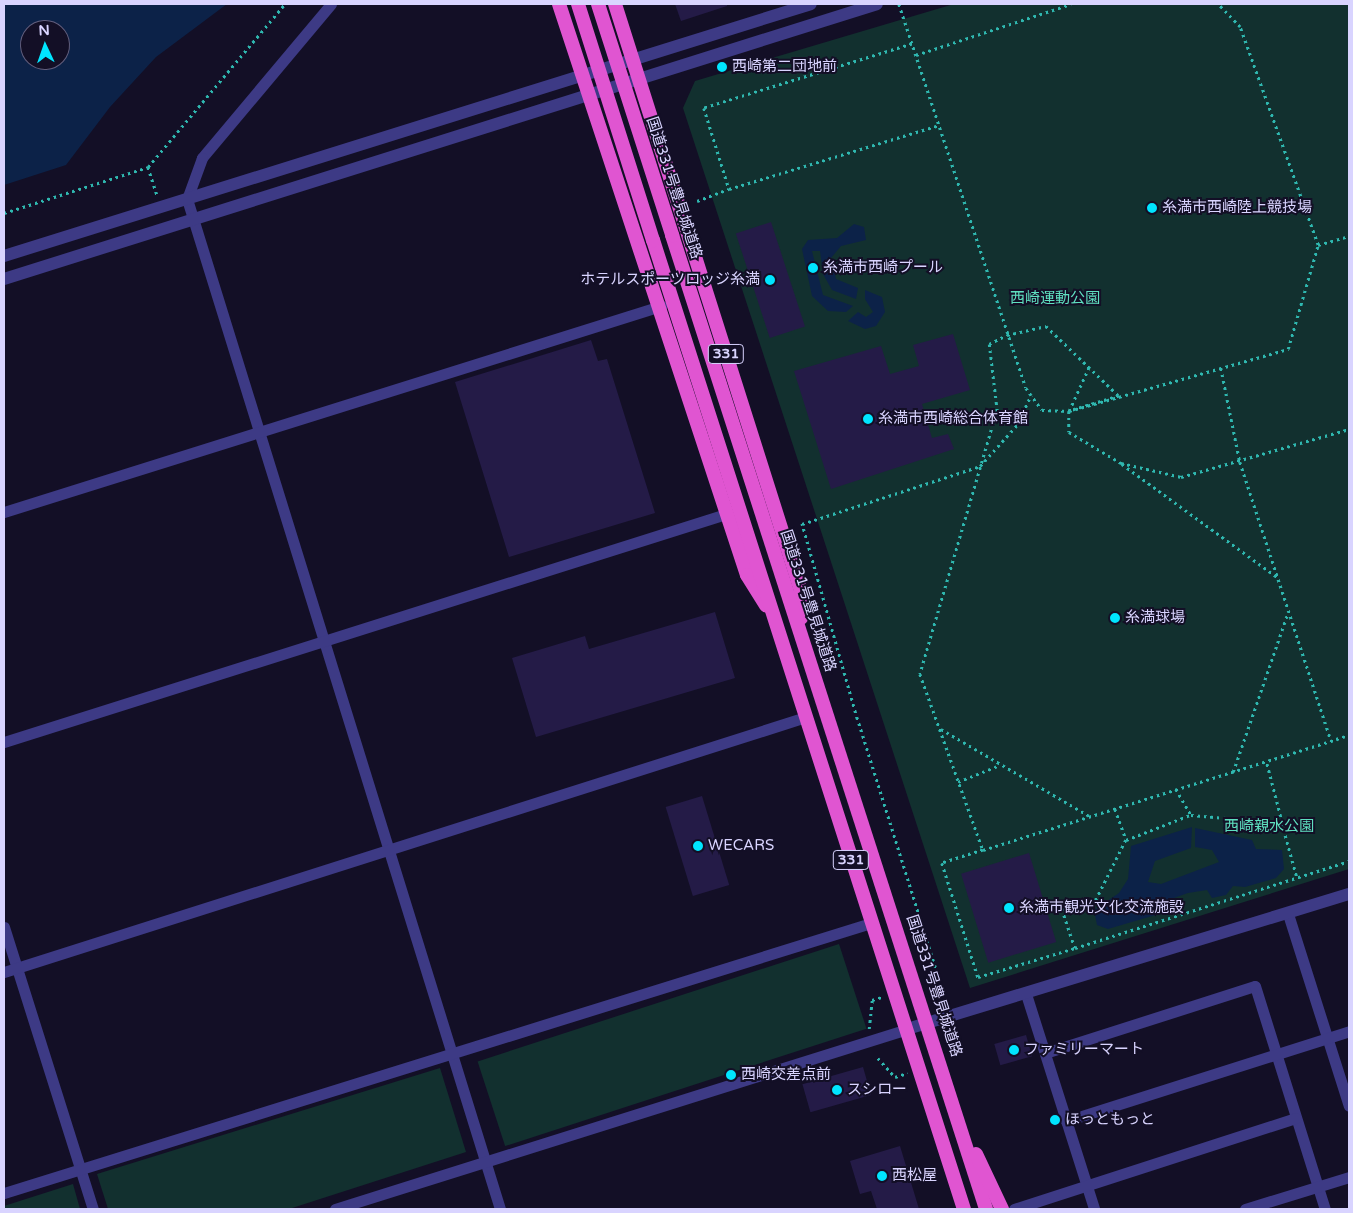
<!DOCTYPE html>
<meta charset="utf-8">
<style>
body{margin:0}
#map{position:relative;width:1353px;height:1213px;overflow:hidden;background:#130f26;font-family:"Varela Round","Noto Sans JP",sans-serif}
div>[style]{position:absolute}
.green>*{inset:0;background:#12302f;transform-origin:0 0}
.water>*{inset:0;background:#0c2248}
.building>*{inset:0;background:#241b47;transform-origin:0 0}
.path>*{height:2.5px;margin-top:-1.25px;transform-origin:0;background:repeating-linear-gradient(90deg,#2fb8b0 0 2.5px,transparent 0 6.5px)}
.minor>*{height:11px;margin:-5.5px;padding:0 5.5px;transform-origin:5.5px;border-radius:5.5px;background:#3d3a85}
.tertiary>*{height:12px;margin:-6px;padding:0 6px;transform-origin:6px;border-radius:6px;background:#3d3a85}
.trunk>*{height:14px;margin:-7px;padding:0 7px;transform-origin:7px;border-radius:7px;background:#e055d1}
.trunk-bridge>*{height:14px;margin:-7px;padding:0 7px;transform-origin:7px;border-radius:7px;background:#e055d1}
.dots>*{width:14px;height:14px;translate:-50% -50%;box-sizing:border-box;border:2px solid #130f26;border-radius:50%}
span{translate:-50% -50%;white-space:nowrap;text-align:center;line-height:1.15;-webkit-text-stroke:4px #130f26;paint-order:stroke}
.shield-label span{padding:1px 4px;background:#130f26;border:1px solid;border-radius:4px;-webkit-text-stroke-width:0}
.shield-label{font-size:14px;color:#d9d4ff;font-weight:700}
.poi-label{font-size:15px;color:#d9d4ff}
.left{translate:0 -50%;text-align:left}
.right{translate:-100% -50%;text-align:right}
.street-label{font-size:15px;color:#d9d4ff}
.park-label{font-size:15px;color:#5fe0c0}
.frame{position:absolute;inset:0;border:5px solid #d9d4ff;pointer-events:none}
.north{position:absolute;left:20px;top:20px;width:50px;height:50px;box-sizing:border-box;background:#130f26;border:1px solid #625e7d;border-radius:50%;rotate:357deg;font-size:14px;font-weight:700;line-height:20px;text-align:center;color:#d9d4ff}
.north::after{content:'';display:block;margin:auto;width:18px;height:22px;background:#00e5ff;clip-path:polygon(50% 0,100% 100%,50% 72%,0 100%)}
</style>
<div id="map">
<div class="green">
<div style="clip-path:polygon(954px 4px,1349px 4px,1349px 869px,970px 988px,683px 108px,695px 81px)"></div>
<div style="left:839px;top:944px;width:89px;height:380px;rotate:72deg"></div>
<div style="clip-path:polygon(440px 1068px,466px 1152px,289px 1209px,108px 1209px,97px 1174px)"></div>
<div style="clip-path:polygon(73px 1184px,80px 1209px,4px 1209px,4px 1206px)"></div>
</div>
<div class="water">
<div style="clip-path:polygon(evenodd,4px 4px,227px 4px,156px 57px,110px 107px,66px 165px,4px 185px,4px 4px,30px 30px,60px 30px,60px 60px,30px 60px,30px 30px)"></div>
<div style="clip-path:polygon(854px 224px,864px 227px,866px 240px,841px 246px,831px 258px,836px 279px,858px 288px,856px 299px,832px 290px,823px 274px,820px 251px,812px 251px,823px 295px,853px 306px,846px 312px,828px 311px,812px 296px,802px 249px,808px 240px,837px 238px)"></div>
<div style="clip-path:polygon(865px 290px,882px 297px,885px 312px,876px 326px,865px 329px,848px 321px,858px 312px,866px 317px,873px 312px,865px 299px)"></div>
<div style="clip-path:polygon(1192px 827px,1191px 848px,1155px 861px,1148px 882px,1161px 884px,1219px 862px,1212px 850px,1195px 847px,1195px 828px,1252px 840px,1256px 849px,1282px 850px,1284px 869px,1276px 878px,1245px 887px,1233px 886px,1226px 895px,1212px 898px,1207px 890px,1188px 893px,1171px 899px,1159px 914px,1108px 929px,1097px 925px,1094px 910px,1119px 893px,1128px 879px,1131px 846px)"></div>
</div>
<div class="building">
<div style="clip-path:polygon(675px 4px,727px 4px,727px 6px,681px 21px)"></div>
<div style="left:771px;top:222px;width:110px;height:37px;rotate:72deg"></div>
<div style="clip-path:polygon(953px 334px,970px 390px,922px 404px,932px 438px,948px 434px,954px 449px,831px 489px,794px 371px,881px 346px,890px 374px,919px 366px,913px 345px)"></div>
<div style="clip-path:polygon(591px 340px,598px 361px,607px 359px,655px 513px,509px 557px,455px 382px)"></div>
<div style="clip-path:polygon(715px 612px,735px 678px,536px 737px,512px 658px,585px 636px,589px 649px)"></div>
<div style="left:702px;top:796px;width:93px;height:38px;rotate:73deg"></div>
<div style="left:1029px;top:853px;width:93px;height:71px;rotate:73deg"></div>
<div style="left:1026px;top:1035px;width:22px;height:33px;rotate:74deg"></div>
<div style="left:863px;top:1067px;width:29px;height:63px;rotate:74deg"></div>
<div style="clip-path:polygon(900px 1146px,919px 1209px,877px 1209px,871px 1191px,860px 1194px,850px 1161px)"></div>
</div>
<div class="path">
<div style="left:899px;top:4px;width:404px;rotate:71.7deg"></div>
<div style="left:1026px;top:388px;width:27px;rotate:54deg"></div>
<div style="left:1042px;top:410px;width:27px;rotate:2deg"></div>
<div style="left:1069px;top:411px;width:21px;rotate:90deg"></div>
<div style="left:1069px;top:432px;width:61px;rotate:30.8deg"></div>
<div style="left:1121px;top:463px;width:62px;rotate:13.1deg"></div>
<div style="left:1181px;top:477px;width:175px;rotate:-15.9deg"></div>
<div style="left:912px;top:44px;width:218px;rotate:162.9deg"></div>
<div style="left:704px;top:108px;width:85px;rotate:72.8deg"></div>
<div style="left:729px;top:189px;width:220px;rotate:-16.9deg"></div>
<div style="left:916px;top:55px;width:163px;rotate:-18.2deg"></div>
<div style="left:148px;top:167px;width:32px;rotate:72deg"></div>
<div style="left:697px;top:201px;width:34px;rotate:-21deg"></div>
<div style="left:4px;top:213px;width:151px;rotate:-17.7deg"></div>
<div style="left:148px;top:167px;width:213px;rotate:-50deg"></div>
<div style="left:1318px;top:245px;width:32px;rotate:-16deg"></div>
<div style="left:1221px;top:368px;width:96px;rotate:78.6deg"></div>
<div style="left:1240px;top:462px;width:293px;rotate:71.9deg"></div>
<div style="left:1119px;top:396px;width:52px;rotate:163.3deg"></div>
<div style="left:1069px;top:411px;width:228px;rotate:-15.8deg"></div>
<div style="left:1288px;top:349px;width:108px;rotate:-73.9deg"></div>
<div style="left:1318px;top:245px;width:232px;rotate:-109.7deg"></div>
<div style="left:1240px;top:27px;width:32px;rotate:-134deg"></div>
<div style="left:997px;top:411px;width:274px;rotate:106.3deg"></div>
<div style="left:920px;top:674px;width:187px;rotate:70.3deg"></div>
<div style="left:983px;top:850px;width:372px;rotate:-17.4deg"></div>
<div style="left:1069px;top:411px;width:48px;rotate:-65.6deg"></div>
<div style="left:1017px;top:425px;width:24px;rotate:-145deg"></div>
<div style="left:997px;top:411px;width:67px;rotate:-96.8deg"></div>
<div style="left:989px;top:344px;width:20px;rotate:-27deg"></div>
<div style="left:1007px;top:335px;width:40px;rotate:-13deg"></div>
<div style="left:1046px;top:326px;width:101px;rotate:43.8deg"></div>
<div style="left:1122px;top:464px;width:192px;rotate:36.1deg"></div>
<div style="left:941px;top:729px;width:172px;rotate:30.4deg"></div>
<div style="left:1336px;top:739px;width:14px;rotate:-17deg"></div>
<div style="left:1233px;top:772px;width:169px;rotate:-71deg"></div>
<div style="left:958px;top:782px;width:45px;rotate:-22deg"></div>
<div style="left:1176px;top:789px;width:30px;rotate:60deg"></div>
<div style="left:1191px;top:815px;width:91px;rotate:5deg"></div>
<div style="left:1282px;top:823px;width:64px;rotate:-104.5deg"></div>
<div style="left:1115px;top:809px;width:33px;rotate:70deg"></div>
<div style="left:1126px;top:840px;width:67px;rotate:116.6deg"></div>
<div style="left:1096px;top:900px;width:35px;rotate:165deg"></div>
<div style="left:1062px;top:909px;width:41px;rotate:71.6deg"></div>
<div style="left:1075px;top:948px;width:287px;rotate:-17.6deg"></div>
<div style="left:1282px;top:823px;width:56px;rotate:74.5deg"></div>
<div style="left:1126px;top:840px;width:69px;rotate:-21.3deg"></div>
<div style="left:983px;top:850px;width:43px;rotate:162.4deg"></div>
<div style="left:942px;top:863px;width:120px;rotate:72.5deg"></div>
<div style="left:978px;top:977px;width:101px;rotate:-16.6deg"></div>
<div style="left:939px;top:980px;width:274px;rotate:-107.4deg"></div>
<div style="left:857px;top:719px;width:203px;rotate:-105.8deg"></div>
<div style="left:802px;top:524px;width:187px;rotate:-18deg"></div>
<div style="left:980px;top:466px;width:55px;rotate:-47.9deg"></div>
<div style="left:1017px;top:425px;width:33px;rotate:-65deg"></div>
<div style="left:869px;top:1029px;width:29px;rotate:-84deg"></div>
<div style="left:872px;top:1000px;width:10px;rotate:-17deg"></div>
<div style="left:878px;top:1058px;width:25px;rotate:48deg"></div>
<div style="left:895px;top:1077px;width:13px;rotate:-18deg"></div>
</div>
<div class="minor">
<div style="left:331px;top:4px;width:201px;rotate:130deg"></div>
<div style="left:202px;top:158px;width:44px;rotate:110.1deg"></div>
<div style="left:187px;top:199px;width:1057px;rotate:72.78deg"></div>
<div style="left:4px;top:512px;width:689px;rotate:-17.41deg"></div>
<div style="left:4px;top:742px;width:757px;rotate:-17.53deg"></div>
<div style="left:1288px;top:914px;width:201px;rotate:72.4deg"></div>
<div style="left:4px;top:927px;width:296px;rotate:72.5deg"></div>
<div style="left:4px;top:972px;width:842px;rotate:-17.64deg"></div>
<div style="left:1026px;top:994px;width:225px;rotate:72.4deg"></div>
<div style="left:1045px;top:1053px;width:220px;rotate:-17.7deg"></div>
<div style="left:1255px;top:986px;width:234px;rotate:72.6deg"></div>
<div style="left:1066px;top:1121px;width:297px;rotate:-17.6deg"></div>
<div style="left:4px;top:1193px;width:908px;rotate:-17.3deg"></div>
<div style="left:335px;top:1209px;width:596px;rotate:-17.46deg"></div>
<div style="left:1014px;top:1209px;width:296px;rotate:-17.9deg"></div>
<div style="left:1245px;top:1209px;width:109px;rotate:-17.1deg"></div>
</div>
<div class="tertiary">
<div style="left:4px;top:256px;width:845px;rotate:-17.34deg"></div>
<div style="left:4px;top:279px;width:915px;rotate:-17.48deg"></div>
<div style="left:904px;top:1030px;width:465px;rotate:-17deg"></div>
</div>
<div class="trunk">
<div style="left:559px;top:4px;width:601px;rotate:71.78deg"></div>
<div style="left:747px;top:575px;width:36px;rotate:58deg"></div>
<div style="left:615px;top:4px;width:616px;rotate:72.42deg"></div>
<div style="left:801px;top:591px;width:27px;rotate:90deg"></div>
<div style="left:672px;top:235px;width:1023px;rotate:72.13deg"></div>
<div style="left:653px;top:240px;width:1018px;rotate:72.21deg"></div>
<div style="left:976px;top:1154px;width:61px;rotate:64.7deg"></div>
</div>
<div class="trunk-bridge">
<div style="left:578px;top:4px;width:248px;rotate:72.4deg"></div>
<div style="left:598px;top:4px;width:243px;rotate:72.2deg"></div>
</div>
<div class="dots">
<div style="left:722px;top:67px;background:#00e5ff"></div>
<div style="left:1152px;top:208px;background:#00e5ff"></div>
<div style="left:813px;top:268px;background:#00e5ff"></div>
<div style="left:770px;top:280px;background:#00e5ff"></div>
<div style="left:868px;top:419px;background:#00e5ff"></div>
<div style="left:1115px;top:618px;background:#00e5ff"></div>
<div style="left:698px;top:846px;background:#00e5ff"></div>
<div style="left:1009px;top:908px;background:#00e5ff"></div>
<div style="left:1014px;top:1050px;background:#00e5ff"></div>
<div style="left:731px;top:1075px;background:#00e5ff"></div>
<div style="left:837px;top:1090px;background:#00e5ff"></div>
<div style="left:1055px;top:1120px;background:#00e5ff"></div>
<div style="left:882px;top:1176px;background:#00e5ff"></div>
</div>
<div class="shield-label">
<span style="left:726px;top:354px">331</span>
<span style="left:851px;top:860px">331</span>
</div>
<div class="poi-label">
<span class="left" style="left:732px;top:67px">西崎第二団地前</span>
<span class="left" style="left:1162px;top:208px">糸満市西崎陸上競技場</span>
<span class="left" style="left:823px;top:268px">糸満市西崎プール</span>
<span class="right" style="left:760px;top:280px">ホテルスポーツロッジ糸満</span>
<span class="left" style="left:878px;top:419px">糸満市西崎総合体育館</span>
<span class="left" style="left:1125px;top:618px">糸満球場</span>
<span class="left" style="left:708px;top:846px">WECARS</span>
<span class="left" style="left:1019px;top:908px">糸満市観光文化交流施設</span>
<span class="left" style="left:1024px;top:1050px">ファミリーマート</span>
<span class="left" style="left:741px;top:1075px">西崎交差点前</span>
<span class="left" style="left:847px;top:1090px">スシロー</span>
<span class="left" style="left:1065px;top:1120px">ほっともっと</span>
<span class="left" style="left:892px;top:1176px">西松屋</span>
</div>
<div class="street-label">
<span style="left:674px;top:188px;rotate:72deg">国道331号豊見城道路</span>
<span style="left:808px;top:601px;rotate:72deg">国道331号豊見城道路</span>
<span style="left:934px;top:986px;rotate:72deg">国道331号豊見城道路</span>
</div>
<div class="park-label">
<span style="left:1055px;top:299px">西崎運動公園</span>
<span style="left:1269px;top:827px">西崎親水公園</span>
</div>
<div class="frame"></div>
<div class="north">N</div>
</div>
